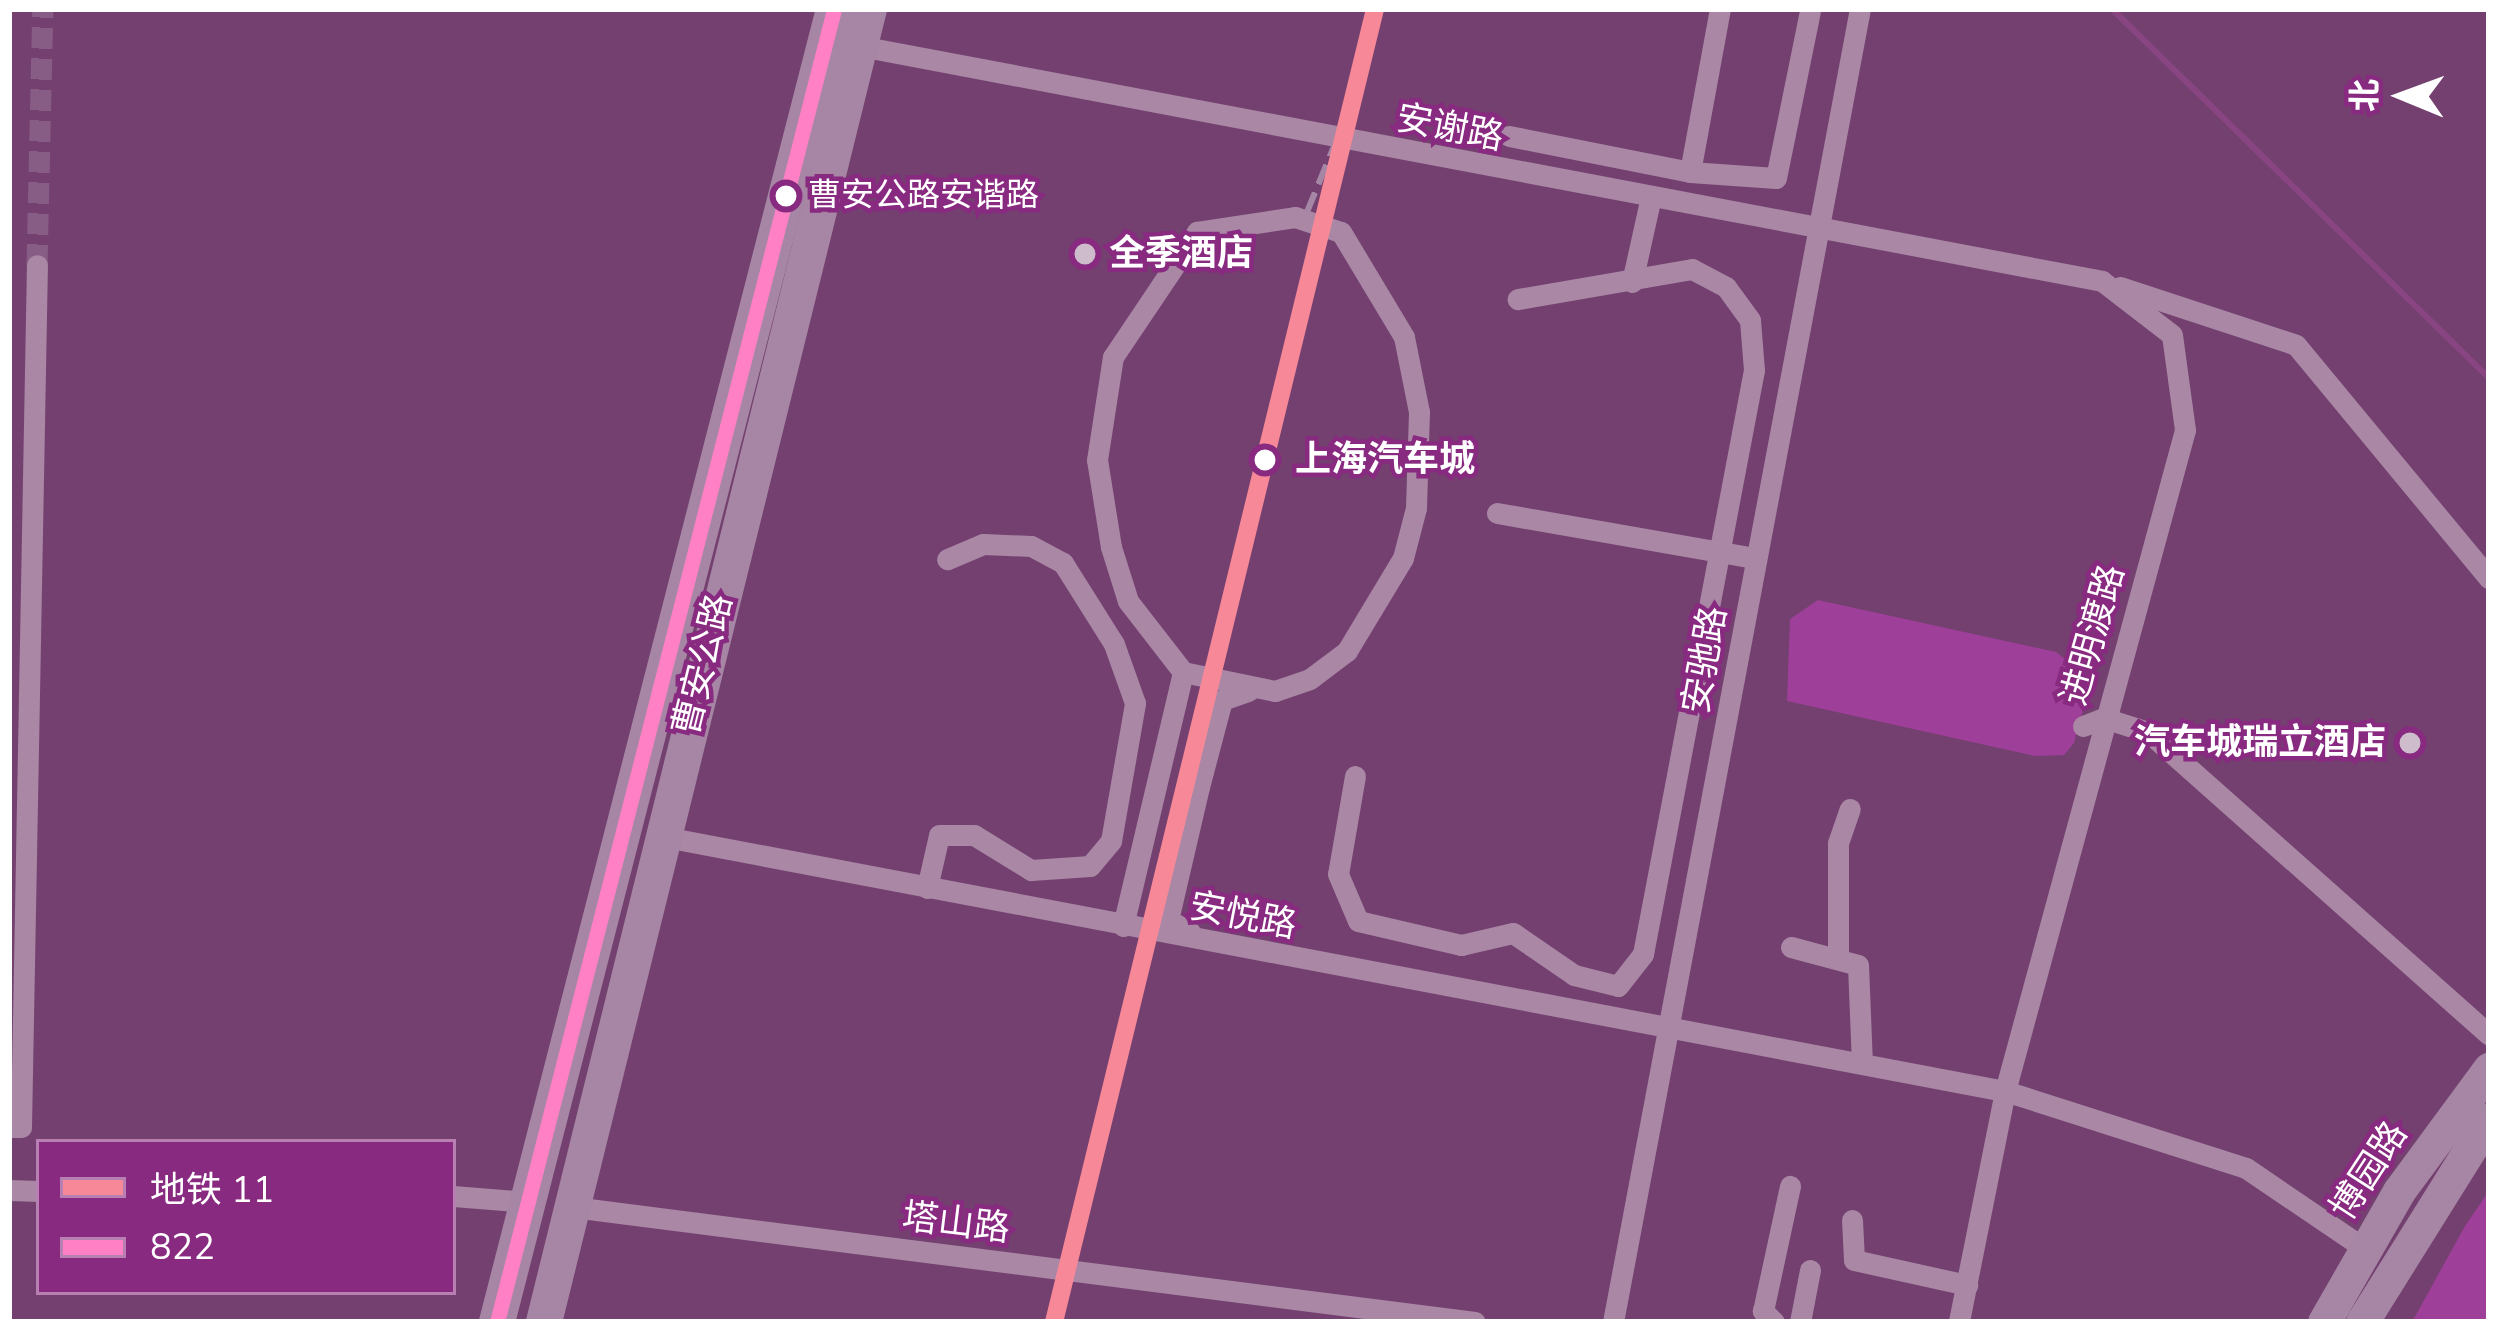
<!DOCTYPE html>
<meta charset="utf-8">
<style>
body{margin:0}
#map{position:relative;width:2498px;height:1331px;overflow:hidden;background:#73406f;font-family:"Nunito Sans","Noto Sans SC",sans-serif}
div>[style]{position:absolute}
.green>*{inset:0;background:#9e3f99}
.stream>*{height:6px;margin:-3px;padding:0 3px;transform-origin:3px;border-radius:3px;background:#884582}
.minor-tunnel>*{height:21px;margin-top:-10.5px;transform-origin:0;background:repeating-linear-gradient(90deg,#885d85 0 21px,transparent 0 31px)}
.minor>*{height:21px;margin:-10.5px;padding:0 10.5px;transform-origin:10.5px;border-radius:10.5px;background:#a987a5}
.primary>*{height:33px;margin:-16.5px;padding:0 16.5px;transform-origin:16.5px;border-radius:16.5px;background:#a686a4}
.trunk>*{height:36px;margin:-18px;padding:0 18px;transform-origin:18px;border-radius:18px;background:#a686a4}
.rail>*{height:6px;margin-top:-3px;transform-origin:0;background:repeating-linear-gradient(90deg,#a686a5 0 21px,transparent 0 30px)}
.bus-1>*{height:15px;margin:-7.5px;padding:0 7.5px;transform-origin:7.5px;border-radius:7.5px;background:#ff80c5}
.metro-1>*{height:18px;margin:-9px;padding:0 9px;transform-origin:9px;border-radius:9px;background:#f78898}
.dots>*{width:33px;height:33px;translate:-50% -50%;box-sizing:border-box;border:6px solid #892a81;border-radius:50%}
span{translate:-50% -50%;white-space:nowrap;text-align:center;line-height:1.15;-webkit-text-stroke:9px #892a81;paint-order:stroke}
.bus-label{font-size:33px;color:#fff}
.left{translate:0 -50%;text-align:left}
.street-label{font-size:36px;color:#fff}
.poi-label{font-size:36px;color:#fff;font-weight:700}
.right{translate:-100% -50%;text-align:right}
.stop-label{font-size:36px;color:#fff;font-weight:700}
.frame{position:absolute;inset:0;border:12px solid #fff;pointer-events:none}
.legend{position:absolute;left:36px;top:1139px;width:420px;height:156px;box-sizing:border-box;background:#892a81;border:3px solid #b87fb3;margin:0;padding:15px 21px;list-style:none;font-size:36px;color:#fff}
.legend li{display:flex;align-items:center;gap:24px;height:60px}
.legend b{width:60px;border:3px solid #b87fb3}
.north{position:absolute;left:2342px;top:36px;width:120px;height:120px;-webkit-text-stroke:9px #892a81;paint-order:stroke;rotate:271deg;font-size:33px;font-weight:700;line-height:48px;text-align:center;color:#fff}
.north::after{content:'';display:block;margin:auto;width:42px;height:54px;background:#fff;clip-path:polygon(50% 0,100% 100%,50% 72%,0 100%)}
</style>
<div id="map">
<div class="green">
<div style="clip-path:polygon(1818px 600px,2056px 652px,2082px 672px,2088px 691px,2074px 743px,2064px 755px,2035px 756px,1787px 701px,1790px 619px)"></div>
<div style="clip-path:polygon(2489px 1191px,2489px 1322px,2412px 1322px,2465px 1226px)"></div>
</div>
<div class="stream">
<div style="left:2112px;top:9px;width:528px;rotate:44.39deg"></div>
</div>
<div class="minor-tunnel">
<div style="left:37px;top:265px;width:256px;rotate:-88.7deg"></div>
</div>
<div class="minor">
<div style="left:860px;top:46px;width:1264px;rotate:10.71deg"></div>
<div style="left:2102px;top:281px;width:88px;rotate:37.6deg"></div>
<div style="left:2172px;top:335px;width:96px;rotate:82.2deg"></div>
<div style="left:2185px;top:430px;width:685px;rotate:105.23deg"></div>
<div style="left:2005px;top:1091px;width:236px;rotate:101.3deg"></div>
<div style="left:1509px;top:136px;width:185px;rotate:11.2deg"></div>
<div style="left:1690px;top:172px;width:166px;rotate:-79.6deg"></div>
<div style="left:1690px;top:172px;width:86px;rotate:4deg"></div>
<div style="left:1776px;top:178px;width:170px;rotate:-78.5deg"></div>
<div style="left:1632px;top:282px;width:83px;rotate:-77.5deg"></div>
<div style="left:2120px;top:287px;width:185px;rotate:18.2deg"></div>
<div style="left:2296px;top:345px;width:303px;rotate:50.4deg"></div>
<div style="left:1497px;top:513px;width:262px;rotate:9.9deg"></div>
<div style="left:2083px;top:726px;width:22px;rotate:-21deg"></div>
<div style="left:2104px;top:718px;width:46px;rotate:17.7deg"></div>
<div style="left:2148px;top:732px;width:456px;rotate:41.6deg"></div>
<div style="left:1355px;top:776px;width:99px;rotate:99.8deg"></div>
<div style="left:1338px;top:874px;width:51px;rotate:66.9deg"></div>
<div style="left:1358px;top:921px;width:106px;rotate:13.1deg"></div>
<div style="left:1461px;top:945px;width:53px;rotate:-13deg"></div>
<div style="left:1513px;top:933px;width:74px;rotate:34.5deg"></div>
<div style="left:1574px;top:975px;width:45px;rotate:14deg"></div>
<div style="left:1618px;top:986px;width:41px;rotate:-52deg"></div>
<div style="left:1643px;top:954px;width:594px;rotate:-79.24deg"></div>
<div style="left:1754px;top:370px;width:50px;rotate:-94.6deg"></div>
<div style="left:1750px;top:320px;width:41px;rotate:-126deg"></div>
<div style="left:1726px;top:287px;width:38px;rotate:-152deg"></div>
<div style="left:1692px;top:269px;width:177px;rotate:170.2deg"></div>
<div style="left:660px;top:836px;width:1369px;rotate:10.74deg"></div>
<div style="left:2005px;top:1091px;width:253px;rotate:17.7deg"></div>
<div style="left:2246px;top:1168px;width:144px;rotate:34.2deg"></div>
<div style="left:927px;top:888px;width:54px;rotate:-77.2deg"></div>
<div style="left:939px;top:835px;width:35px"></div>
<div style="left:974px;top:835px;width:67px;rotate:31.6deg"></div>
<div style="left:1031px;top:870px;width:59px;rotate:-3.9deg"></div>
<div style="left:1090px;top:866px;width:33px;rotate:-50deg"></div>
<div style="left:1111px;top:841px;width:140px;rotate:-80.1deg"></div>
<div style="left:1135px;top:703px;width:63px;rotate:-109.6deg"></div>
<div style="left:1114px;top:644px;width:96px;rotate:-122.2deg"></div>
<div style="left:1063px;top:563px;width:36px;rotate:-152deg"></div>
<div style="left:1031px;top:546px;width:48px;rotate:-177.6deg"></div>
<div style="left:983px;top:544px;width:39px;rotate:157deg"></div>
<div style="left:1123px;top:926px;width:261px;rotate:-76.7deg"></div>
<div style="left:1183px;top:672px;width:90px;rotate:-127.8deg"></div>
<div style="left:1128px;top:601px;width:57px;rotate:-107.5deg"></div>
<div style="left:1111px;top:547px;width:88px;rotate:-99.1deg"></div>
<div style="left:1097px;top:460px;width:104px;rotate:-81.2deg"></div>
<div style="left:1113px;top:357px;width:151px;rotate:-56.1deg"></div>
<div style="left:1197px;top:232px;width:99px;rotate:-8.7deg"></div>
<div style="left:1295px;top:217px;width:48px;rotate:18.1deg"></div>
<div style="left:1341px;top:232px;width:122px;rotate:59deg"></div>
<div style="left:1404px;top:337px;width:76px;rotate:78.7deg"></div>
<div style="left:1419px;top:412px;width:96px;rotate:91.8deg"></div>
<div style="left:1416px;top:508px;width:52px;rotate:104.6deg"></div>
<div style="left:1403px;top:558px;width:109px;rotate:121.1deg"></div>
<div style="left:1347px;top:651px;width:46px;rotate:142.9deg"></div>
<div style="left:1310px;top:679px;width:37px;rotate:161deg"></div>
<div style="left:1275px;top:691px;width:94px;rotate:-168.3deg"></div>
<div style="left:1190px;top:932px;width:25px;rotate:-151deg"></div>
<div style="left:1168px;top:920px;width:137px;rotate:-76.9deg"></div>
<div style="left:1199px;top:787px;width:90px;rotate:-75.2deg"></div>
<div style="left:1222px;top:700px;width:28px;rotate:-19deg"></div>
<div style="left:1791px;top:947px;width:69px;rotate:15deg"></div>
<div style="left:1858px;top:965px;width:98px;rotate:87.7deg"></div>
<div style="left:1838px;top:956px;width:113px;rotate:-90deg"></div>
<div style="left:1838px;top:843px;width:36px;rotate:-71deg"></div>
<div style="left:9px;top:1127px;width:12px"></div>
<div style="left:21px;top:1127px;width:862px;rotate:-88.94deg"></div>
<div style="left:9px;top:1190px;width:30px;rotate:2deg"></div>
<div style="left:453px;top:1196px;width:75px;rotate:4.6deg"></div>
<div style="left:573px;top:1207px;width:909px;rotate:7.27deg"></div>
<div style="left:1852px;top:1220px;width:40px;rotate:87.1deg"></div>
<div style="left:1854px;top:1260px;width:116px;rotate:12.5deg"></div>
<div style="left:1613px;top:1322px;width:1336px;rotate:-79.35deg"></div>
<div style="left:1774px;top:1322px;width:16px;rotate:-135deg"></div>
<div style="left:1763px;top:1311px;width:128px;rotate:-77.8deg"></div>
<div style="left:1800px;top:1322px;width:53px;rotate:-79.1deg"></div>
</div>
<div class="primary">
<div style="left:2324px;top:1322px;width:151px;rotate:-60.2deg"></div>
<div style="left:2399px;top:1191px;width:152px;rotate:-53.6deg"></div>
<div style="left:2362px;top:1322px;width:239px;rotate:-58deg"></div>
</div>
<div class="trunk">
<div style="left:497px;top:1322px;width:1356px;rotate:-75.6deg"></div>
<div style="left:544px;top:1322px;width:1353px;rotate:-76.1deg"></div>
</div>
<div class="rail">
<div style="left:1307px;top:212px;width:121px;rotate:-67.7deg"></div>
</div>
<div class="bus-1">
<div style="left:497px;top:1322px;width:1356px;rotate:-75.6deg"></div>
</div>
<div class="metro-1">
<div style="left:1054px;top:1322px;width:1352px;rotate:-76.26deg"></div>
</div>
<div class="dots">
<div style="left:786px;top:196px;background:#fff"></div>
<div style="left:1085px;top:254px;background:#cebccd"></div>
<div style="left:1265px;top:460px;background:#fff"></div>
<div style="left:2410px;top:743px;background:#cebccd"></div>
</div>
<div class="bus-label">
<span class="left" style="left:808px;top:196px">曹安公路安谐路</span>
</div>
<div class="street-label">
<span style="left:1450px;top:128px;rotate:11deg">安谢路</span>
<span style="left:2093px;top:635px;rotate:-74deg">进明渡路</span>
<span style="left:1705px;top:660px;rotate:-80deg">安驰路</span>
<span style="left:703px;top:665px;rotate:-76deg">曹安公路</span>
<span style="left:1243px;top:916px;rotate:11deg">安悦路</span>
<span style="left:2369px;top:1171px;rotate:-57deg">博园路</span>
<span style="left:956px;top:1223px;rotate:7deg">塔山路</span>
</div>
<div class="poi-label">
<span class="left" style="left:1109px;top:254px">全季酒店</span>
<span class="right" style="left:2386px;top:743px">汽车城瑞立酒店</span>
</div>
<div class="stop-label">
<span class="left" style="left:1295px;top:460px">上海汽车城</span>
</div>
<div class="frame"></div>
<ul class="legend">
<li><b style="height:15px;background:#f78898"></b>地铁 11</li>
<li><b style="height:15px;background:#ff80c5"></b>822</li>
</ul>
<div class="north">北</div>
</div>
